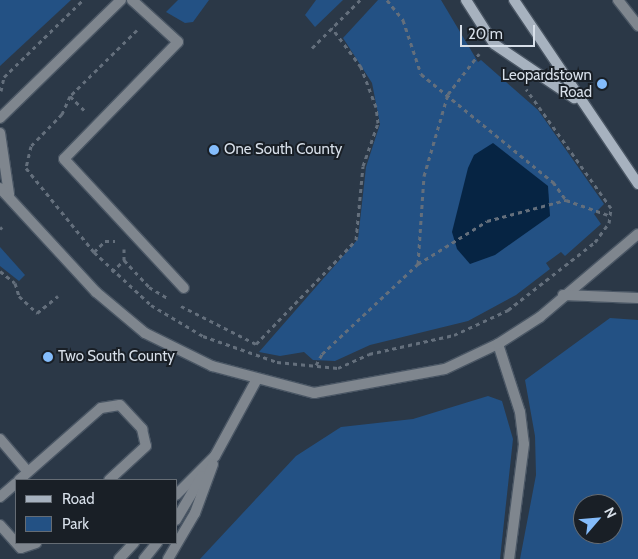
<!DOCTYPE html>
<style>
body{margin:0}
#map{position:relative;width:638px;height:559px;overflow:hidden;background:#2b3847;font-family:Cabin,sans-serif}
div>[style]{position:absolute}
.green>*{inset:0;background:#235184}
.water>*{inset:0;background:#062443}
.path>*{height:3px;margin-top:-1.5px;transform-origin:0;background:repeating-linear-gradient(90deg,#646f7c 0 4px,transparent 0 8px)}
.roads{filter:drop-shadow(1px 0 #4a5664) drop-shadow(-1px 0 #4a5664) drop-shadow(0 1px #4a5664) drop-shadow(0 -1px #4a5664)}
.service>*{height:10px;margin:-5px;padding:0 5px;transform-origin:5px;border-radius:5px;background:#7f868e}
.minor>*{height:10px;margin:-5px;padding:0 5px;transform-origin:5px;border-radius:5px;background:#7f868e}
.secondary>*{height:10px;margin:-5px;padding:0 5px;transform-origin:5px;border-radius:5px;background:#a7b2bf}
.dots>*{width:14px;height:14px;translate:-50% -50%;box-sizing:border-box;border:2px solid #191f26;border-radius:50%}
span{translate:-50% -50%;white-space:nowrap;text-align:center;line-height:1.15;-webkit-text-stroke:4px #191f26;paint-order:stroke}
.poi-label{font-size:15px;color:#d7dfe9}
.right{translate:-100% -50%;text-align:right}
.left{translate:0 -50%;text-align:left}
.legend{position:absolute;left:15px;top:479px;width:162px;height:65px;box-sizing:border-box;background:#191f26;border:1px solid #656c74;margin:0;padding:6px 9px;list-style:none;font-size:15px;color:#d7dfe9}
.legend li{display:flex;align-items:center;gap:10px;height:25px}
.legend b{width:25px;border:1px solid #656c74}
.north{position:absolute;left:573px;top:494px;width:50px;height:50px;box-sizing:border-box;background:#191f26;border:1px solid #656c74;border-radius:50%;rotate:63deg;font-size:14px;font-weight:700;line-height:20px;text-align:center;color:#d7dfe9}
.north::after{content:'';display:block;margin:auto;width:18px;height:22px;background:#84bcfb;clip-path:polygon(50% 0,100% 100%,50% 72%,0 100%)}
.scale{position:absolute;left:460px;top:25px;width:75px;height:22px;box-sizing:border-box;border:2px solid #d7dfe9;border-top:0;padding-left:6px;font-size:15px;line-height:18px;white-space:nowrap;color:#d7dfe9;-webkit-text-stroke:4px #191f26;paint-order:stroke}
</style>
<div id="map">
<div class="green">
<div style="clip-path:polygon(0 0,71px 0,0 66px)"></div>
<div style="clip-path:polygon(178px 0,209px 0,193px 22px,185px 23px,166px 12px)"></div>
<div style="clip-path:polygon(316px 0,343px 0,315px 27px,305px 15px)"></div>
<div style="clip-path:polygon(378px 0,441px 0,478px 62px,481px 60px,538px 110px,604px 204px,594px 214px,601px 224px,565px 256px,561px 252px,546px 263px,550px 269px,516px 295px,468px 321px,370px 345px,335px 361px,313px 360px,304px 352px,280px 356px,259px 352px,358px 239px,366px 167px,380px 124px,372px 83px,343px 38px)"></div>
<div style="clip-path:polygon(0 247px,25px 275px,19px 281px,0 266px)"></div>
<div style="clip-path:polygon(evenodd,610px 318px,638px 320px,638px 559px,520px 559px,536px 475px,535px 436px,525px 380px,610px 318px,583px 504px,613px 504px,613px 534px,583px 534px,583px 504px)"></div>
<div style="clip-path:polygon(488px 396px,502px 401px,513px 439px,500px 559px,200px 559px,296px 456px,341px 427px,413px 419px)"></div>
</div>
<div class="water">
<div style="clip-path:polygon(493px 143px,548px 186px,550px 216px,495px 255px,470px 264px,457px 249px,452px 232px,468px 168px,474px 155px)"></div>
</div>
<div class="path">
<div style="left:387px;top:0;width:26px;rotate:51deg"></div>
<div style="left:403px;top:20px;width:57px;rotate:71.6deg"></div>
<div style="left:421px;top:74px;width:171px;rotate:39.3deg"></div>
<div style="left:553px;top:182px;width:22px;rotate:54deg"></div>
<div style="left:566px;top:200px;width:48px;rotate:19.6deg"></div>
<div style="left:137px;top:30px;width:94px;rotate:135.4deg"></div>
<div style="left:70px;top:96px;width:20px;rotate:114deg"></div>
<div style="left:62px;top:114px;width:45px;rotate:134.1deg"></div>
<div style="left:31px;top:146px;width:23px;rotate:103deg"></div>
<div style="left:26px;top:168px;width:108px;rotate:51deg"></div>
<div style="left:94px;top:252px;width:78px;rotate:42.9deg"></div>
<div style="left:151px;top:305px;width:61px;rotate:30.8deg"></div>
<div style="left:203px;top:336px;width:78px;rotate:19.4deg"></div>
<div style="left:277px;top:362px;width:61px;rotate:5.6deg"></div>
<div style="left:338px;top:368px;width:34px;rotate:-24deg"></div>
<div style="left:369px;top:354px;width:87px;rotate:-12.6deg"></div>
<div style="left:454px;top:335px;width:60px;rotate:-24.8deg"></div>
<div style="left:508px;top:310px;width:110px;rotate:-38deg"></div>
<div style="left:595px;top:242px;width:24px;rotate:-54deg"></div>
<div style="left:609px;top:223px;width:15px;rotate:-82deg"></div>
<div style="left:611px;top:208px;width:146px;rotate:-125.5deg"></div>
<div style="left:312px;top:48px;width:68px;rotate:-45deg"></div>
<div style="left:1px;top:91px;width:14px;rotate:-78deg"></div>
<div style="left:4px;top:77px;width:110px;rotate:-44.3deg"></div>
<div style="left:70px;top:96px;width:21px;rotate:45deg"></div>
<div style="left:0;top:229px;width:3px;rotate:-45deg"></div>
<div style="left:94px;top:252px;width:16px;rotate:-45deg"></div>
<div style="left:105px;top:241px;width:10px"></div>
<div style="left:124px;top:260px;width:37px;rotate:47deg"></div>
<div style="left:149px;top:287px;width:21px;rotate:31deg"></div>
<div style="left:418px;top:264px;width:81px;rotate:-31.9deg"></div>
<div style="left:487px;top:221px;width:82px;rotate:-14.9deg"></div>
<div style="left:0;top:271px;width:19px;rotate:39deg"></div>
<div style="left:15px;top:283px;width:14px;rotate:73deg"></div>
<div style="left:19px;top:296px;width:25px;rotate:43deg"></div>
<div style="left:37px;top:313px;width:27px;rotate:-39deg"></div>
<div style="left:112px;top:272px;width:17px;rotate:-45deg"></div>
<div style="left:124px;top:260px;width:11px;rotate:-90deg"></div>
<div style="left:181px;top:306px;width:84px;rotate:26.9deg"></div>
<div style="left:256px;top:344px;width:144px;rotate:-46.1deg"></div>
<div style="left:356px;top:240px;width:74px;rotate:-84.6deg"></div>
<div style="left:363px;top:166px;width:46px;rotate:-70.8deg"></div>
<div style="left:378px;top:123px;width:16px;rotate:-97deg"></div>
<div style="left:376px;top:107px;width:43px;rotate:-110.6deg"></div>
<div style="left:361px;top:67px;width:49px;rotate:-126.6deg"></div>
<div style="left:316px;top:365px;width:13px;rotate:-61deg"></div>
<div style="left:322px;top:354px;width:132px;rotate:-43.2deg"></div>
<div style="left:418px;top:264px;width:88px;rotate:-86.1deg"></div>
<div style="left:424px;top:176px;width:85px;rotate:-73.7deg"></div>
<div style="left:448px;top:94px;width:51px;rotate:-52.2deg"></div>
</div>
<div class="roads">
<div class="service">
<div style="left:132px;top:0;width:62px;rotate:42.4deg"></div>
<div style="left:178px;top:42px;width:163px;rotate:134.3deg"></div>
<div style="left:64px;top:159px;width:176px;rotate:47.1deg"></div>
<div style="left:498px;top:344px;width:71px;rotate:72.1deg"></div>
<div style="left:520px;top:412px;width:32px;rotate:83deg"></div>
<div style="left:524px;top:444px;width:116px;rotate:97.4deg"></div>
<div style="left:0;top:439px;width:43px;rotate:49.7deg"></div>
<div style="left:19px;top:480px;width:109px;rotate:-41.3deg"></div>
<div style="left:101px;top:408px;width:19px;rotate:-9deg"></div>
<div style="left:120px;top:405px;width:33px;rotate:47deg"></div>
<div style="left:142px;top:429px;width:17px;rotate:77deg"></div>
<div style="left:146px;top:446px;width:50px;rotate:137.4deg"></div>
<div style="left:0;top:497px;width:21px;rotate:-41deg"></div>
<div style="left:0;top:525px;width:31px;rotate:48deg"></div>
<div style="left:21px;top:548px;width:16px;rotate:-18deg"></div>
</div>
<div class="minor">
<div style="left:618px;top:0;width:33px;rotate:52deg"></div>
<div style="left:0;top:118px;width:169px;rotate:-44.3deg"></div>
<div style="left:0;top:133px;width:62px;rotate:81.6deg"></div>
<div style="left:0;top:188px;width:142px;rotate:47.3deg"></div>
<div style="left:96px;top:292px;width:64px;rotate:39.9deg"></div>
<div style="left:145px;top:333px;width:75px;rotate:26.2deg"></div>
<div style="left:212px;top:366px;width:106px;rotate:14.8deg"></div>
<div style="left:314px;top:393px;width:133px;rotate:-10.4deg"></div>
<div style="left:445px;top:369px;width:59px;rotate:-25.3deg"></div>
<div style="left:498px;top:344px;width:50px;rotate:-32.7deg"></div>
<div style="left:540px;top:317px;width:128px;rotate:-40.3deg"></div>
<div style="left:563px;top:295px;width:75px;rotate:2.3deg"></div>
<div style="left:176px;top:495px;width:55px;rotate:-45deg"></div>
<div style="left:215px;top:456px;width:88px;rotate:-61.4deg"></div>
<div style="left:176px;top:520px;width:51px;rotate:-59.4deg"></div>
<div style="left:119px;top:559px;width:22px;rotate:-47deg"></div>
<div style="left:144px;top:559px;width:21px;rotate:-51deg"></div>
<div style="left:168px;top:559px;width:53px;rotate:-59.6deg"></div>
<div style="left:195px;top:513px;width:52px;rotate:-69.8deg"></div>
</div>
<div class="secondary">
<div style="left:466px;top:0;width:52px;rotate:57.5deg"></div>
<div style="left:494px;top:44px;width:97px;rotate:34deg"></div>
<div style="left:514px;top:0;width:222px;rotate:56deg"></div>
</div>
</div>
<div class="dots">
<div style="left:602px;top:84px;background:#84bcfb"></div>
<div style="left:214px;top:150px;background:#84bcfb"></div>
<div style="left:48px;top:357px;background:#84bcfb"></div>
</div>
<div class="poi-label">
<span class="right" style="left:592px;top:84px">Leopardstown<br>Road</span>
<span class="left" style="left:224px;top:150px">One South County</span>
<span class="left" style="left:58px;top:357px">Two South County</span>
</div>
<ul class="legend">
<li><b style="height:6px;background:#a7b2bf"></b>Road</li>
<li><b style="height:14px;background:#235184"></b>Park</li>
</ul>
<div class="north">N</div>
<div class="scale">20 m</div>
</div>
